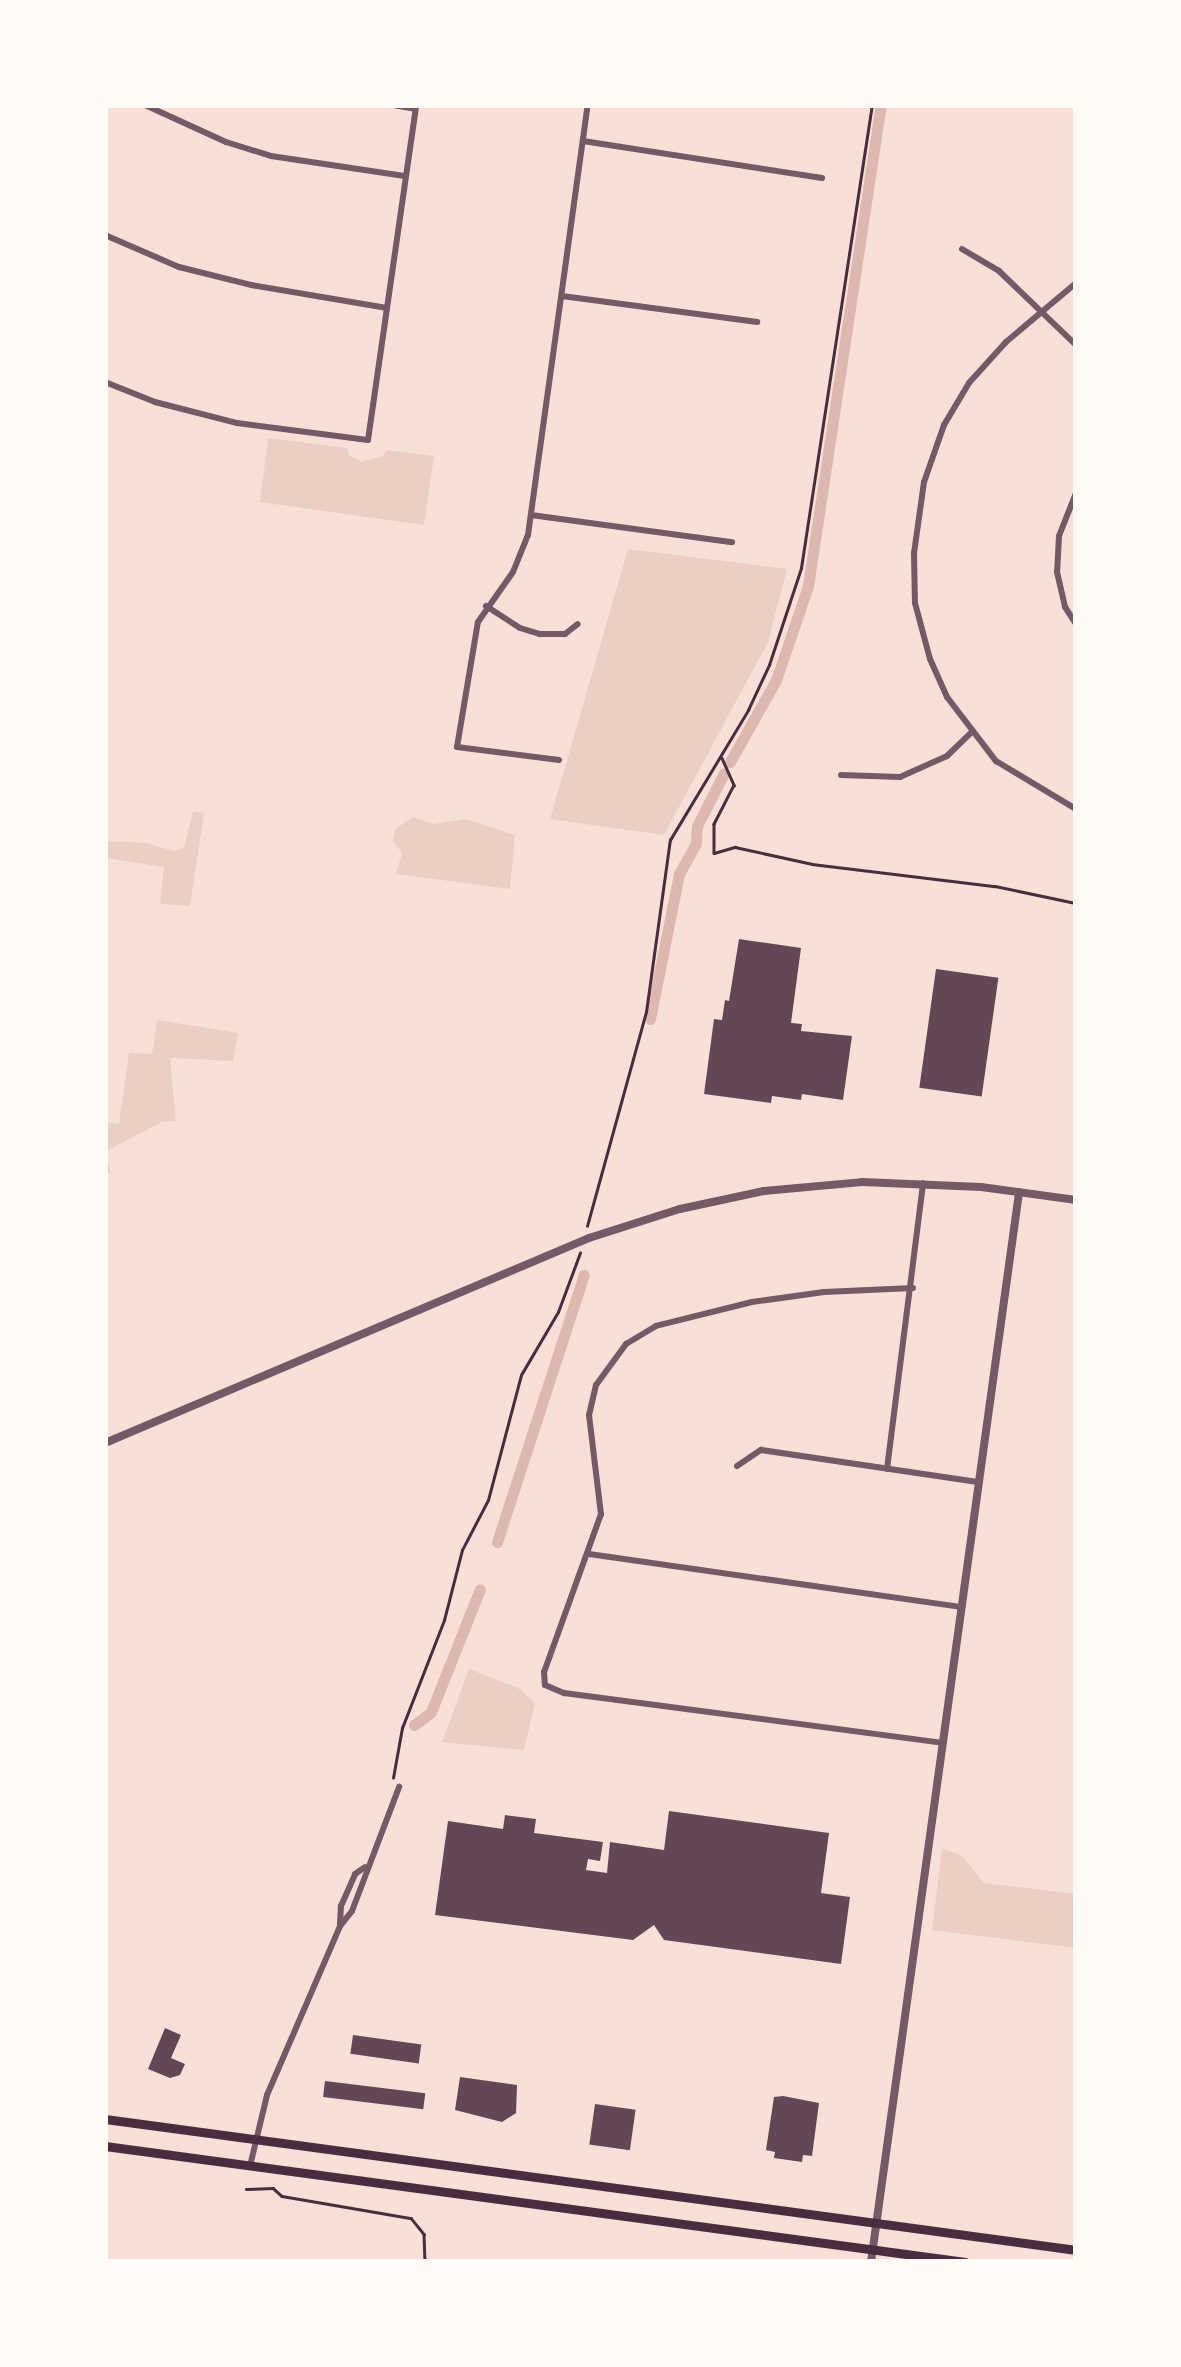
<!DOCTYPE html>
<style>
body{margin:0}
#map{position:relative;width:1181px;height:2367px;overflow:hidden;background:#f7e1d7;font-family:"Golos Text",sans-serif}
div>[style]{position:absolute}
.green>*{inset:0;background:#ebcfc5}
.canal>*{height:11px;margin:-5.5px;padding:0 5.5px;transform-origin:5.5px;border-radius:5.5px;background:#dcb8b0}
.building>*{inset:0;background:#644757;transform-origin:0 0}
.path>*{height:2.5px;margin:-1.25px;padding:0 1.25px;transform-origin:1.25px;border-radius:1.25px;background:#4a2c40}
.minor>*{height:6px;margin:-3px;padding:0 3px;transform-origin:3px;border-radius:3px;background:#755966}
.tertiary>*{height:8px;margin:-4px;padding:0 4px;transform-origin:4px;border-radius:4px;background:#755966}
.secondary>*{height:9px;margin:-4.5px;padding:0 4.5px;transform-origin:4.5px;border-radius:4.5px;background:#4a2c40}
span{translate:-50% -50%;white-space:nowrap;text-align:center;line-height:1.15;-webkit-text-stroke:10px #fffaf5;paint-order:stroke}
.frame{position:absolute;inset:0;border:108px solid #fffaf5;pointer-events:none}
</style>
<div id="map">
<div class="green">
<div style="clip-path:polygon(268px 438px,347px 448px,350px 456px,361px 462px,383px 456px,386px 450px,434px 456px,424px 525px,260px 502px)"></div>
<div style="clip-path:polygon(628px 549px,787px 569px,768px 642px,664px 835px,550px 819px)"></div>
<div style="clip-path:polygon(193px 811px,204px 813px,190px 906px,160px 904px,164px 867px,105px 858px,105px 841px,146px 843px,174px 851px,184px 848px)"></div>
<div style="clip-path:polygon(413px 817px,433px 824px,466px 819px,515px 835px,510px 889px,396px 874px,402px 853px,393px 841px,395px 829px)"></div>
<div style="clip-path:polygon(157px 1020px,238px 1033px,233px 1061px,170px 1058px,176px 1121px,162px 1122px,106px 1151px,111px 1174px,105px 1171px,105px 1122px,119px 1124px,129px 1053px,152px 1054px)"></div>
<div style="clip-path:polygon(469px 1669px,518px 1688px,535px 1703px,524px 1750px,442px 1742px)"></div>
<div style="clip-path:polygon(942px 1848px,962px 1856px,984px 1883px,1076px 1894px,1076px 1948px,932px 1930px)"></div>
</div>
<div class="canal">
<div style="left:730px;top:762px;width:94px;rotate:-60.7deg"></div>
<div style="left:776px;top:680px;width:99px;rotate:-71.2deg"></div>
<div style="left:808px;top:586px;width:487px;rotate:-81.4deg"></div>
<div style="left:650px;top:1019px;width:148px;rotate:-78.7deg"></div>
<div style="left:679px;top:874px;width:35px;rotate:-61deg"></div>
<div style="left:696px;top:843px;width:17px;rotate:-87deg"></div>
<div style="left:697px;top:826px;width:59px;rotate:-63deg"></div>
<div style="left:497px;top:1542px;width:281px;rotate:-72deg"></div>
<div style="left:414px;top:1725px;width:21px;rotate:-37deg"></div>
<div style="left:431px;top:1712px;width:132px;rotate:-68.3deg"></div>
</div>
<div class="building">
<div style="clip-path:polygon(739px 939px,801px 948px,791px 1023px,802px 1024px,801px 1031px,852px 1036px,843px 1100px,802px 1094px,801px 1100px,772px 1096px,771px 1103px,704px 1094px,714px 1019px,722px 1020px,725px 1000px,729px 1001px)"></div>
<div style="left:936px;top:969px;width:63px;height:120px;rotate:8deg"></div>
<div style="clip-path:polygon(669px 1811px,829px 1833px,821px 1893px,850px 1897px,841px 1964px,664px 1940px,654px 1925px,633px 1940px,435px 1915px,448px 1821px,503px 1829px,505px 1815px,536px 1819px,534px 1833px,603px 1842px,600px 1861px,588px 1859px,586px 1870px,607px 1873px,610px 1842px,664px 1850px)"></div>
<div style="clip-path:polygon(165px 2028px,181px 2035px,171px 2058px,185px 2064px,180px 2075px,170px 2078px,148px 2069px)"></div>
<div style="left:353px;top:2035px;width:69px;height:19px;rotate:8deg"></div>
<div style="clip-path:polygon(460px 2077px,517px 2085px,516px 2113px,502px 2122px,455px 2110px)"></div>
<div style="left:325px;top:2081px;width:101px;height:16px;rotate:7deg"></div>
<div style="clip-path:polygon(783px 2096px,819px 2103px,812px 2156px,803px 2155px,802px 2162px,774px 2158px,775px 2152px,766px 2150px,774px 2097px)"></div>
<div style="left:595px;top:2104px;width:41px;height:41px;rotate:8deg"></div>
</div>
<div class="path">
<div style="left:722px;top:758px;width:30px;rotate:66deg"></div>
<div style="left:734px;top:785px;width:44px;rotate:117.1deg"></div>
<div style="left:714px;top:824px;width:29px;rotate:90deg"></div>
<div style="left:714px;top:853px;width:22px;rotate:-16deg"></div>
<div style="left:735px;top:847px;width:79px;rotate:12.4deg"></div>
<div style="left:812px;top:864px;width:184px;rotate:6.9deg"></div>
<div style="left:995px;top:886px;width:83px;rotate:11.9deg"></div>
<div style="left:587px;top:1226px;width:222px;rotate:-74.6deg"></div>
<div style="left:646px;top:1012px;width:174px;rotate:-82.1deg"></div>
<div style="left:670px;top:840px;width:152px;rotate:-59deg"></div>
<div style="left:748px;top:710px;width:50px;rotate:-65deg"></div>
<div style="left:769px;top:665px;width:102px;rotate:-71.7deg"></div>
<div style="left:801px;top:568px;width:468px;rotate:-81.3deg"></div>
<div style="left:393px;top:1778px;width:51px;rotate:-79.8deg"></div>
<div style="left:402px;top:1728px;width:116px;rotate:-68.7deg"></div>
<div style="left:444px;top:1620px;width:72px;rotate:-75.6deg"></div>
<div style="left:462px;top:1550px;width:56px;rotate:-62.5deg"></div>
<div style="left:488px;top:1500px;width:129px;rotate:-75.2deg"></div>
<div style="left:521px;top:1375px;width:73px;rotate:-59.6deg"></div>
<div style="left:558px;top:1312px;width:63px;rotate:-69.6deg"></div>
<div style="left:246px;top:2189px;width:27px;rotate:-2deg"></div>
<div style="left:273px;top:2188px;width:12px;rotate:42deg"></div>
<div style="left:282px;top:2196px;width:131px;rotate:9.7deg"></div>
<div style="left:411px;top:2218px;width:21px;rotate:51deg"></div>
<div style="left:424px;top:2234px;width:28px;rotate:88deg"></div>
</div>
<div class="minor">
<div style="left:145px;top:105px;width:89px;rotate:24.6deg"></div>
<div style="left:226px;top:142px;width:47px;rotate:17.3deg"></div>
<div style="left:271px;top:156px;width:135px;rotate:8.5deg"></div>
<div style="left:393px;top:105px;width:22px;rotate:10deg"></div>
<div style="left:583px;top:141px;width:242px;rotate:8.8deg"></div>
<div style="left:105px;top:235px;width:81px;rotate:23.4deg"></div>
<div style="left:179px;top:267px;width:74px;rotate:14deg"></div>
<div style="left:251px;top:285px;width:138px;rotate:9.6deg"></div>
<div style="left:962px;top:249px;width:43px;rotate:30.7deg"></div>
<div style="left:999px;top:271px;width:107px;rotate:43.9deg"></div>
<div style="left:1076px;top:283px;width:92px;rotate:139.9deg"></div>
<div style="left:1006px;top:342px;width:55px;rotate:132.1deg"></div>
<div style="left:969px;top:383px;width:49px;rotate:120.8deg"></div>
<div style="left:944px;top:425px;width:60px;rotate:109.3deg"></div>
<div style="left:924px;top:482px;width:72px;rotate:98deg"></div>
<div style="left:914px;top:553px;width:50px;rotate:88.9deg"></div>
<div style="left:915px;top:603px;width:58px;rotate:75deg"></div>
<div style="left:930px;top:659px;width:42px;rotate:65.9deg"></div>
<div style="left:947px;top:697px;width:81px;rotate:52.6deg"></div>
<div style="left:996px;top:761px;width:93px;rotate:31deg"></div>
<div style="left:562px;top:296px;width:197px;rotate:7.6deg"></div>
<div style="left:105px;top:382px;width:54px;rotate:21.8deg"></div>
<div style="left:155px;top:402px;width:85px;rotate:14.4deg"></div>
<div style="left:237px;top:423px;width:132px;rotate:7.4deg"></div>
<div style="left:368px;top:440px;width:338px;rotate:-81.8deg"></div>
<div style="left:1076px;top:493px;width:46px;rotate:111.6deg"></div>
<div style="left:1059px;top:536px;width:36px;rotate:93deg"></div>
<div style="left:1057px;top:572px;width:36px;rotate:77deg"></div>
<div style="left:1065px;top:607px;width:20px;rotate:57deg"></div>
<div style="left:531px;top:515px;width:203px;rotate:7.7deg"></div>
<div style="left:486px;top:606px;width:40px;rotate:32.9deg"></div>
<div style="left:520px;top:628px;width:21px;rotate:17deg"></div>
<div style="left:540px;top:634px;width:25px"></div>
<div style="left:565px;top:634px;width:16px;rotate:-38deg"></div>
<div style="left:559px;top:760px;width:103px;rotate:-172.7deg"></div>
<div style="left:457px;top:747px;width:127px;rotate:-80.5deg"></div>
<div style="left:478px;top:622px;width:61px;rotate:-55deg"></div>
<div style="left:513px;top:572px;width:40px;rotate:-68deg"></div>
<div style="left:528px;top:535px;width:434px;rotate:-82.1deg"></div>
<div style="left:841px;top:775px;width:59px;rotate:1.9deg"></div>
<div style="left:900px;top:777px;width:51px;rotate:-24.1deg"></div>
<div style="left:947px;top:756px;width:35px;rotate:-44deg"></div>
<div style="left:913px;top:1288px;width:89px;rotate:177.4deg"></div>
<div style="left:824px;top:1292px;width:73px;rotate:172.1deg"></div>
<div style="left:752px;top:1302px;width:99px;rotate:166deg"></div>
<div style="left:656px;top:1326px;width:35px;rotate:149deg"></div>
<div style="left:626px;top:1344px;width:51px;rotate:126.2deg"></div>
<div style="left:596px;top:1385px;width:31px;rotate:103deg"></div>
<div style="left:589px;top:1415px;width:100px;rotate:83.1deg"></div>
<div style="left:601px;top:1514px;width:168px;rotate:109.8deg"></div>
<div style="left:544px;top:1672px;width:13px;rotate:86deg"></div>
<div style="left:545px;top:1685px;width:21px;rotate:23deg"></div>
<div style="left:564px;top:1693px;width:382px;rotate:7.5deg"></div>
<div style="left:737px;top:1466px;width:29px;rotate:-34deg"></div>
<div style="left:761px;top:1450px;width:219px;rotate:8.4deg"></div>
<div style="left:887px;top:1469px;width:288px;rotate:-82.8deg"></div>
<div style="left:589px;top:1554px;width:377px;rotate:8.1deg"></div>
<div style="left:340px;top:1924px;width:18px;rotate:-87deg"></div>
<div style="left:341px;top:1906px;width:35px;rotate:-66deg"></div>
<div style="left:355px;top:1874px;width:12px;rotate:-35deg"></div>
<div style="left:250px;top:2166px;width:73px;rotate:-76.5deg"></div>
<div style="left:267px;top:2095px;width:184px;rotate:-66.6deg"></div>
<div style="left:340px;top:1926px;width:19px;rotate:-51deg"></div>
<div style="left:352px;top:1911px;width:133px;rotate:-69.2deg"></div>
</div>
<div class="tertiary">
<div style="left:105px;top:1443px;width:526px;rotate:-22.96deg"></div>
<div style="left:589px;top:1238px;width:96px;rotate:-17.7deg"></div>
<div style="left:680px;top:1209px;width:86px;rotate:-12.1deg"></div>
<div style="left:764px;top:1191px;width:98px;rotate:-5.2deg"></div>
<div style="left:862px;top:1182px;width:119px;rotate:2.4deg"></div>
<div style="left:981px;top:1187px;width:96px;rotate:7.8deg"></div>
<div style="left:871px;top:2262px;width:1080px;rotate:-82.12deg"></div>
</div>
<div class="secondary">
<div style="left:105px;top:2119px;width:980px;rotate:7.68deg"></div>
<div style="left:105px;top:2146px;width:868px;rotate:7.68deg"></div>
</div>
<div class="frame"></div>
</div>
